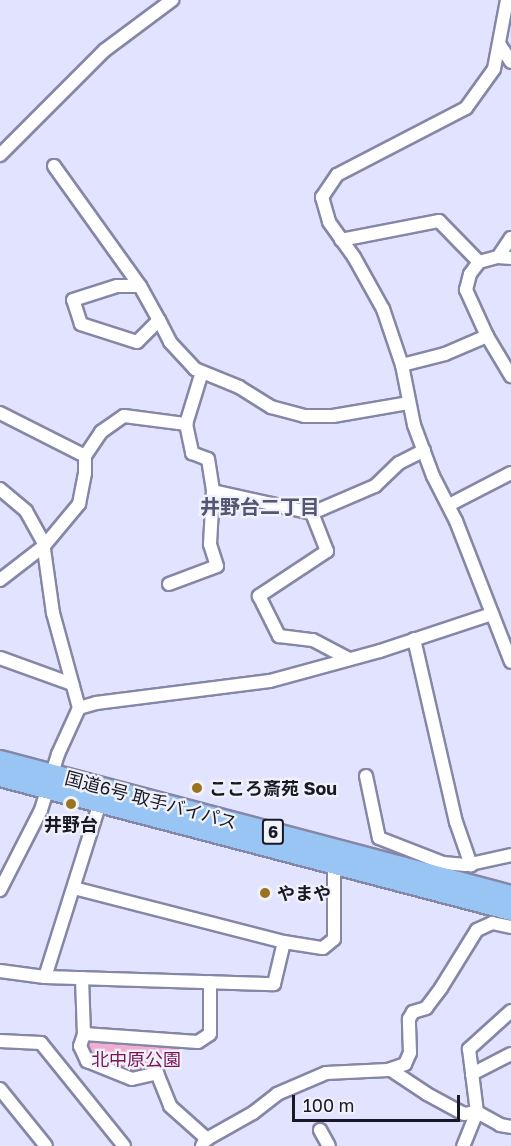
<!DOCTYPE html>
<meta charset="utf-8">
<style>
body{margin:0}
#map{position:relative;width:511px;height:1146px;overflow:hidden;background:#e1e3ff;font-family:"Golos Text","Noto Sans JP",sans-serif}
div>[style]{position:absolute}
.green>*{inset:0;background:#f2aed2}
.roads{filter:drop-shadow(2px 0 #8587a6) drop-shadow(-2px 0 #8587a6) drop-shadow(0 2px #8587a6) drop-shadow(0 -2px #8587a6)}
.minor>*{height:12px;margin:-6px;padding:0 6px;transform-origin:6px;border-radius:6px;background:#fff}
.highway>*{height:18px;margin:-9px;padding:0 9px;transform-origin:9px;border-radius:9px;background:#99c5f4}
.dots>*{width:16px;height:16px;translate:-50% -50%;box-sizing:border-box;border:3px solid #f1f2f9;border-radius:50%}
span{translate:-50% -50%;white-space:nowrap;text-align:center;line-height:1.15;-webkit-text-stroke:4.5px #f1f2f9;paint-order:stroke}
.shield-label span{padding:2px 4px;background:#f1f2f9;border:2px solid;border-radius:4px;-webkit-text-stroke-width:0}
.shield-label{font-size:16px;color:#191926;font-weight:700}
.poi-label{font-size:18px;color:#191926;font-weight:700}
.left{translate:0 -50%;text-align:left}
.street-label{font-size:18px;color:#191926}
.park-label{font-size:18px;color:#7a1457}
.neighbourhood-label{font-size:20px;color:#545572;font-weight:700}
.scale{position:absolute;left:292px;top:1095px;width:168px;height:27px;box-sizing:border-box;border:3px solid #191926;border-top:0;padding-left:8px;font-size:18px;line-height:21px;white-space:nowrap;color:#191926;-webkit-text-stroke:4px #f1f2f9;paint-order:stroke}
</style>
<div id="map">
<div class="green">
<div style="clip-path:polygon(84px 1034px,181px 1043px,177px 1058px,163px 1071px,135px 1080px,87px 1061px)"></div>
</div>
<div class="roads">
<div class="minor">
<div style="left:507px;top:0;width:70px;rotate:100.7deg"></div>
<div style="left:494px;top:69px;width:48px;rotate:125.7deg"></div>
<div style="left:466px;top:108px;width:145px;rotate:152.6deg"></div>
<div style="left:337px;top:175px;width:27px;rotate:124deg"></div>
<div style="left:322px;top:197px;width:26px;rotate:74deg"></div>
<div style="left:329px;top:222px;width:43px;rotate:54.5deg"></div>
<div style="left:354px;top:257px;width:60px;rotate:60.9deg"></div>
<div style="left:383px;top:309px;width:59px;rotate:71.3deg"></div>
<div style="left:402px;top:365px;width:61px;rotate:78.7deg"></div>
<div style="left:414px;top:425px;width:54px;rotate:69.6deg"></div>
<div style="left:433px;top:476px;width:51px;rotate:62.9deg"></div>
<div style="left:456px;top:521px;width:151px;rotate:68.7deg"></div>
<div style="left:500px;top:45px;width:20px;rotate:57deg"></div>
<div style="left:0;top:155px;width:148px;rotate:-45deg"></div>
<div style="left:105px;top:50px;width:84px;rotate:-36.7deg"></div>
<div style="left:54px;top:166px;width:148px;rotate:54.4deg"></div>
<div style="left:341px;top:240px;width:100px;rotate:-11deg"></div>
<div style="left:439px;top:221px;width:57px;rotate:45.7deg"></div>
<div style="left:498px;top:257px;width:23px;rotate:-56deg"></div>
<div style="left:159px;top:320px;width:31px;rotate:135deg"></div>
<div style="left:137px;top:342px;width:59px;rotate:-162.2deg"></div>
<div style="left:81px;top:324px;width:25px;rotate:-108deg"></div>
<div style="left:73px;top:300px;width:46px;rotate:-17.7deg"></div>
<div style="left:117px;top:286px;width:23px"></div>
<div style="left:140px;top:286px;width:39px;rotate:61deg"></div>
<div style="left:159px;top:320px;width:25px;rotate:63deg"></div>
<div style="left:170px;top:342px;width:37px;rotate:47deg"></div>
<div style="left:195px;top:369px;width:48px;rotate:22.2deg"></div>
<div style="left:239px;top:387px;width:38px;rotate:32deg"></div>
<div style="left:271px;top:407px;width:34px;rotate:15deg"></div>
<div style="left:304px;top:416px;width:29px"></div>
<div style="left:333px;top:416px;width:76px;rotate:-9.8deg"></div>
<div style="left:487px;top:336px;width:47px;rotate:59deg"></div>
<div style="left:402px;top:365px;width:44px;rotate:-14.3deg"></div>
<div style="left:445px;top:354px;width:46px;rotate:-23.2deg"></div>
<div style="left:487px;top:336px;width:51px;rotate:-114.5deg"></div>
<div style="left:466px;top:290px;width:16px;rotate:-76deg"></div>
<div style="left:470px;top:274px;width:15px;rotate:-53deg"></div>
<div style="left:479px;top:262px;width:20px;rotate:-15deg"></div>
<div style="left:498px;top:257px;width:13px;rotate:4deg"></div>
<div style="left:0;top:413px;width:95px;rotate:26.8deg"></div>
<div style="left:85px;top:456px;width:29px;rotate:-56deg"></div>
<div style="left:101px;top:432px;width:28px;rotate:-35deg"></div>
<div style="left:124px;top:416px;width:63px;rotate:7.4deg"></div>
<div style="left:186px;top:424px;width:30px;rotate:78deg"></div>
<div style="left:192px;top:453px;width:17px;rotate:21deg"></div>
<div style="left:208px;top:459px;width:32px;rotate:81deg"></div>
<div style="left:213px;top:491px;width:101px;rotate:12.5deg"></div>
<div style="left:312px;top:513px;width:41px;rotate:68.5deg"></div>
<div style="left:327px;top:551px;width:82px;rotate:146.5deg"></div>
<div style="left:259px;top:596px;width:45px;rotate:63.4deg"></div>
<div style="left:279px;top:636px;width:34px;rotate:7deg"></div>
<div style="left:313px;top:640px;width:41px;rotate:27.8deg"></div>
<div style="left:186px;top:424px;width:54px;rotate:-72.9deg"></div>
<div style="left:0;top:489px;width:34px;rotate:40deg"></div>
<div style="left:26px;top:511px;width:35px;rotate:61deg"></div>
<div style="left:43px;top:542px;width:72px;rotate:82deg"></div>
<div style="left:53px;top:613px;width:98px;rotate:74.7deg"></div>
<div style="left:79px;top:708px;width:51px;rotate:114.5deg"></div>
<div style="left:58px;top:754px;width:59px;rotate:106.9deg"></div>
<div style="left:41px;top:810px;width:90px;rotate:117.1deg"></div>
<div style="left:449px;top:505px;width:70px;rotate:-27.3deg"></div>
<div style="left:312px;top:513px;width:69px;rotate:-23.2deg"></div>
<div style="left:375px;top:486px;width:33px;rotate:-44deg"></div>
<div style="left:399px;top:463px;width:28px;rotate:-27deg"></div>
<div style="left:0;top:580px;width:56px;rotate:-37.7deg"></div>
<div style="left:44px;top:546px;width:55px;rotate:-50.2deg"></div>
<div style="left:79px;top:504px;width:32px;rotate:-79deg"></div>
<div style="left:85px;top:473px;width:17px;rotate:-90deg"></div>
<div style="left:169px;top:584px;width:51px;rotate:-20.6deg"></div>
<div style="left:217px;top:566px;width:23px;rotate:-108deg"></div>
<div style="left:210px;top:544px;width:53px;rotate:-86.8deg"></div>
<div style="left:414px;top:639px;width:188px;rotate:77.1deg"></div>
<div style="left:456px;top:822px;width:46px;rotate:70.8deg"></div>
<div style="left:0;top:658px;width:77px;rotate:19.9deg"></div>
<div style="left:79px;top:708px;width:18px;rotate:-16deg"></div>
<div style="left:96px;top:703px;width:175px;rotate:-7.2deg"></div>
<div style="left:270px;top:681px;width:114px;rotate:-15.3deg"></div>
<div style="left:380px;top:651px;width:118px;rotate:-18.3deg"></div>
<div style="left:366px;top:776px;width:63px;rotate:78.2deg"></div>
<div style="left:379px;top:838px;width:69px;rotate:21.3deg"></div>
<div style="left:442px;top:869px;width:6px;rotate:-81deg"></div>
<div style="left:443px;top:863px;width:23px;rotate:5deg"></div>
<div style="left:466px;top:865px;width:46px;rotate:-12.5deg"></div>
<div style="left:284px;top:942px;width:39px;rotate:9deg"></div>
<div style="left:323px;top:948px;width:14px;rotate:-39deg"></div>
<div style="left:334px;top:939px;width:74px;rotate:-90deg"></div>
<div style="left:0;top:971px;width:45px;rotate:7.6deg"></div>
<div style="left:45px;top:977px;width:229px;rotate:1.8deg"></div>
<div style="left:274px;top:984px;width:43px;rotate:-76.6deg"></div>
<div style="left:284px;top:942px;width:217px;rotate:-165.6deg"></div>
<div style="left:45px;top:977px;width:182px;rotate:-72.5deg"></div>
<div style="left:82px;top:978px;width:56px;rotate:88deg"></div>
<div style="left:84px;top:1034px;width:114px;rotate:4deg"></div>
<div style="left:198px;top:1042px;width:14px;rotate:-34deg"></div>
<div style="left:210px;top:1034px;width:52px;rotate:-90deg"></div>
<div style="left:511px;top:1011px;width:57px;rotate:137.9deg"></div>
<div style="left:469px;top:1049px;width:64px;rotate:82.8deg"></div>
<div style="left:477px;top:1112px;width:26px;rotate:29deg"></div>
<div style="left:500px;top:1125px;width:11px;rotate:10deg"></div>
<div style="left:84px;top:1034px;width:13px;rotate:108deg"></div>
<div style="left:80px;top:1046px;width:17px;rotate:65deg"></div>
<div style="left:87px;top:1061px;width:48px;rotate:21.8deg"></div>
<div style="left:132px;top:1079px;width:26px;rotate:-13deg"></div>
<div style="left:157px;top:1073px;width:35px;rotate:68deg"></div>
<div style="left:170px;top:1106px;width:50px;rotate:41.7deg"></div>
<div style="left:0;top:1041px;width:41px;rotate:2.8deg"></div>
<div style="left:41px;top:1043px;width:132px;rotate:51.1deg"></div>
<div style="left:391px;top:1070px;width:43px;rotate:33.7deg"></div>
<div style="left:427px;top:1094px;width:42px;rotate:28.4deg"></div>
<div style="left:464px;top:1114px;width:13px;rotate:-9deg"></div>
<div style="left:477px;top:1112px;width:37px;rotate:112deg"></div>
<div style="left:472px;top:1074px;width:44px;rotate:-27.1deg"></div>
<div style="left:0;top:1089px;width:73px;rotate:51.1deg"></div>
<div style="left:320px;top:1130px;width:18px;rotate:61deg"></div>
<div style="left:202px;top:1146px;width:7px;rotate:-63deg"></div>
<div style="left:205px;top:1140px;width:55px;rotate:-29.4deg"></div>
<div style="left:253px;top:1113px;width:31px;rotate:-38deg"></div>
<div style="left:277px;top:1094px;width:53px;rotate:-23.2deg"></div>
<div style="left:326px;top:1073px;width:62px;rotate:-2.8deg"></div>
<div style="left:388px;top:1070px;width:18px;rotate:-19deg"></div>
<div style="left:405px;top:1064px;width:12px;rotate:-66deg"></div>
<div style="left:410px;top:1053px;width:34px;rotate:-92deg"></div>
<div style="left:409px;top:1019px;width:8px;rotate:-60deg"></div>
<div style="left:413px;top:1012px;width:14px;rotate:-17deg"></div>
<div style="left:426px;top:1008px;width:25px;rotate:-53deg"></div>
<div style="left:441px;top:988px;width:68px;rotate:-58.2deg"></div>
<div style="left:477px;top:930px;width:17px;rotate:-25deg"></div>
<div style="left:492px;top:923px;width:19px;rotate:12deg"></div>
</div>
<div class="highway">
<div style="left:0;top:760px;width:529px;rotate:14.8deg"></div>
<div style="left:0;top:777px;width:528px;rotate:14.69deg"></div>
</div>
</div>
<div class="dots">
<div style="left:197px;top:788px;background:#9b7320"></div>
<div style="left:71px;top:804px;background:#9b7320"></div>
<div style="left:265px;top:893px;background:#9b7320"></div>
</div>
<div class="shield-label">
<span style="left:273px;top:832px">6</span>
</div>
<div class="poi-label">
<span class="left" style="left:209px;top:788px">こころ斎苑 Sou</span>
<span style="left:71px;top:824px">井野台</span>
<span class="left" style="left:277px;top:893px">やまや</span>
</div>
<div class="street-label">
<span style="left:151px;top:800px;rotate:15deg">国道6号 取手バイパス</span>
</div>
<div class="park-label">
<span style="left:136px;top:1059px">北中原公園</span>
</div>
<div class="neighbourhood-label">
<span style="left:260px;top:506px">井野台二丁目</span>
</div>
<div class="scale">100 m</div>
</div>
